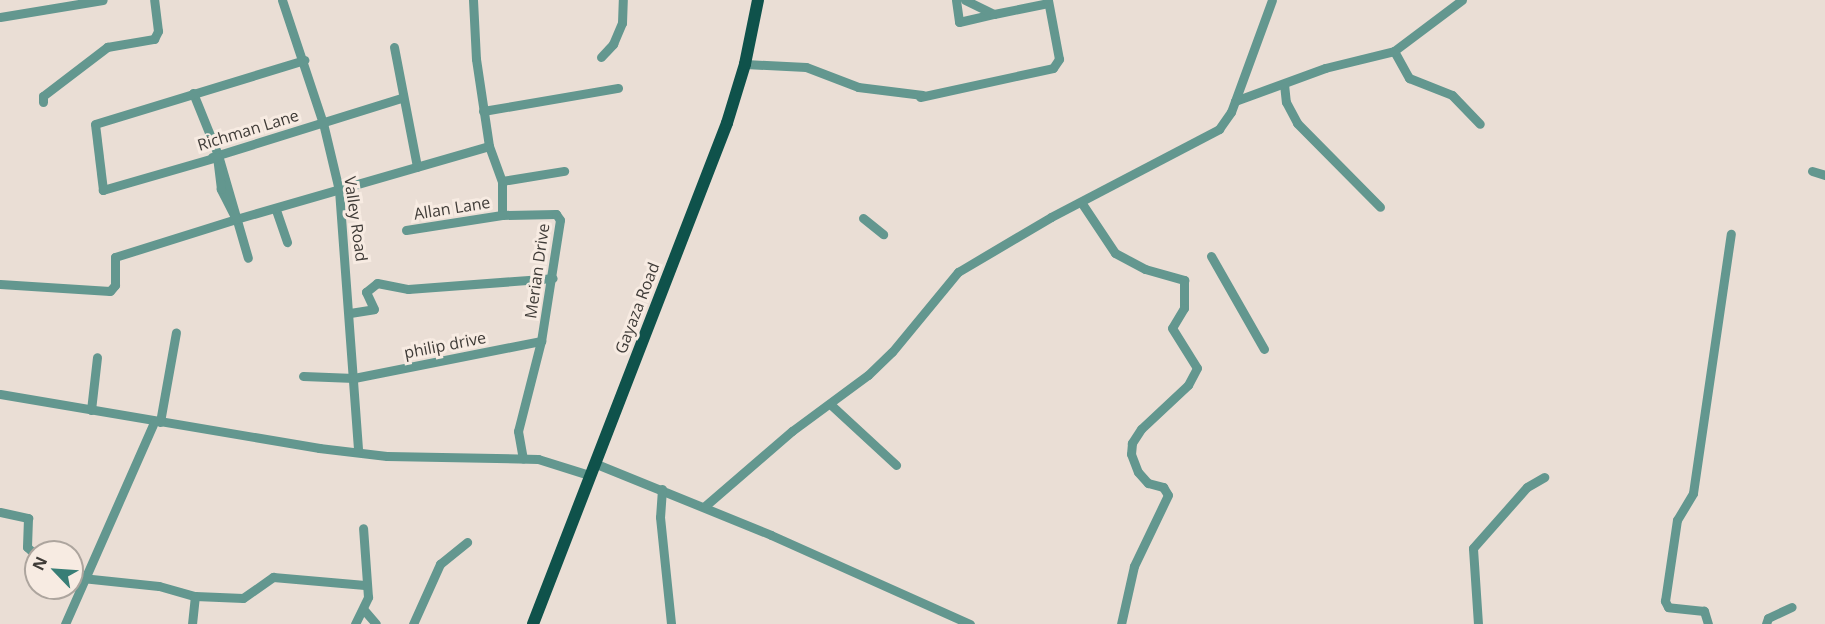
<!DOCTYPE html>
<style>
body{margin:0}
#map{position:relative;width:1825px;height:624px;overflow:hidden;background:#eaded5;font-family:"Open Sans",sans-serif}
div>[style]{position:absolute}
.minor>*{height:9px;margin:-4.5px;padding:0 4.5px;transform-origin:4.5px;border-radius:4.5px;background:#63978f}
.major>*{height:12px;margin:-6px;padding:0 6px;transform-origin:6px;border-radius:6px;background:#0f524b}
span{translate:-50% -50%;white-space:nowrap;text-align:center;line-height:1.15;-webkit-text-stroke:6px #f7ebe2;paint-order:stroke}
.street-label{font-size:16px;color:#3f3b37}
.north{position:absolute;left:24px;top:540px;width:60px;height:60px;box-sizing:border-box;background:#f7ebe2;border:2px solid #ada59e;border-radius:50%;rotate:295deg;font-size:16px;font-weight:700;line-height:24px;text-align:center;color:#3f3b37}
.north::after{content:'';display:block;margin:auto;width:21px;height:27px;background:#387e76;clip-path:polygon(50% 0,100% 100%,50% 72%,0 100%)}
</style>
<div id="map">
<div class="minor">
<div style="left:282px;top:0;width:130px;rotate:71.6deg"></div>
<div style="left:323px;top:123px;width:69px;rotate:76.6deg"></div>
<div style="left:339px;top:190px;width:261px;rotate:85.8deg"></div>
<div style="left:473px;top:0;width:59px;rotate:87.1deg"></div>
<div style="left:476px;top:59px;width:88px;rotate:81.5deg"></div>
<div style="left:489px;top:146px;width:37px;rotate:70deg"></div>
<div style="left:502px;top:181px;width:34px;rotate:90deg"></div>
<div style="left:502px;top:215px;width:54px;rotate:-1.1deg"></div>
<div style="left:556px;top:214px;width:7px;rotate:56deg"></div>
<div style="left:560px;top:220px;width:122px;rotate:98.9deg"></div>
<div style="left:541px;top:341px;width:93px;rotate:104.3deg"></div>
<div style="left:518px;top:431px;width:28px;rotate:80deg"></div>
<div style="left:956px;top:0;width:22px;rotate:82deg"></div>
<div style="left:959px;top:22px;width:36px;rotate:-13deg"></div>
<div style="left:965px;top:0;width:32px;rotate:26deg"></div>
<div style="left:994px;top:14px;width:55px;rotate:-11.5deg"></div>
<div style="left:0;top:17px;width:104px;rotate:-9.4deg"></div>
<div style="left:394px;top:47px;width:122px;rotate:79.1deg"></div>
<div style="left:1394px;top:51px;width:31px;rotate:61deg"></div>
<div style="left:1409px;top:78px;width:46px;rotate:21.6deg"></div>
<div style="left:1452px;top:95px;width:40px;rotate:46deg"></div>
<div style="left:601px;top:57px;width:18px;rotate:-47deg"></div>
<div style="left:613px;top:44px;width:23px;rotate:-67deg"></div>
<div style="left:622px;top:23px;width:23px;rotate:-88deg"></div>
<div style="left:745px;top:64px;width:61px;rotate:2.8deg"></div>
<div style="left:806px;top:67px;width:56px;rotate:21deg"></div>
<div style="left:858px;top:87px;width:65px;rotate:7deg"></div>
<div style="left:1284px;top:84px;width:18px;rotate:84deg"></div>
<div style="left:1286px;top:102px;width:24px;rotate:62deg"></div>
<div style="left:1297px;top:123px;width:118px;rotate:45.3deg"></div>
<div style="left:193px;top:93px;width:67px;rotate:68deg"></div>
<div style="left:218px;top:155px;width:107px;rotate:73.8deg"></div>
<div style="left:920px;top:97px;width:136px;rotate:-12.3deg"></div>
<div style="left:1053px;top:68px;width:11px;rotate:-56deg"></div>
<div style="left:1059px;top:59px;width:60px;rotate:-100.6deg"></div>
<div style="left:1235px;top:101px;width:96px;rotate:-20.1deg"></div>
<div style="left:1325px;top:68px;width:71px;rotate:-13.8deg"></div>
<div style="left:1394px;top:51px;width:85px;rotate:-36.9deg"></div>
<div style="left:43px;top:102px;width:6px;rotate:-90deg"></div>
<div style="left:43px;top:96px;width:81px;rotate:-37.4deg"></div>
<div style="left:107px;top:47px;width:48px;rotate:-9.7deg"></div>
<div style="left:154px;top:39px;width:9px;rotate:-63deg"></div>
<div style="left:158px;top:31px;width:31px;rotate:-97deg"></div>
<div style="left:483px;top:111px;width:137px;rotate:-9.7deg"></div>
<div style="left:212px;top:157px;width:199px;rotate:-17.3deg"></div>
<div style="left:1812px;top:171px;width:14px;rotate:17deg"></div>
<div style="left:502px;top:181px;width:63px;rotate:-9.2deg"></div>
<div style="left:1081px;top:202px;width:61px;rotate:56.3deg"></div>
<div style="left:1115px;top:253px;width:34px;rotate:28deg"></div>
<div style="left:1145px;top:269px;width:41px;rotate:15.8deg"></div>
<div style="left:1184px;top:280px;width:28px;rotate:90deg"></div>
<div style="left:1184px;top:308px;width:23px;rotate:121deg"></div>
<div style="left:1172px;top:328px;width:47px;rotate:58deg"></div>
<div style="left:1197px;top:368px;width:19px;rotate:118deg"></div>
<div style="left:1188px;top:385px;width:64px;rotate:136.9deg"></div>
<div style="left:1141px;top:429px;width:17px;rotate:123deg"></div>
<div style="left:1132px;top:443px;width:11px;rotate:95deg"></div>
<div style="left:1131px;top:454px;width:19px;rotate:69deg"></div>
<div style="left:1138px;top:472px;width:15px;rotate:48deg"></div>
<div style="left:1148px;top:483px;width:16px;rotate:15deg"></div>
<div style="left:1163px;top:487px;width:9px;rotate:58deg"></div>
<div style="left:1168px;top:495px;width:79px;rotate:115.6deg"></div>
<div style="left:1134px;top:566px;width:59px;rotate:102.6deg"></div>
<div style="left:276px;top:210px;width:34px;rotate:71deg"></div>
<div style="left:863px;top:218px;width:26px;rotate:39deg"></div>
<div style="left:236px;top:219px;width:263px;rotate:-16.1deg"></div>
<div style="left:406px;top:230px;width:97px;rotate:-8.9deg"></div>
<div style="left:1211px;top:256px;width:107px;rotate:60.3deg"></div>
<div style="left:0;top:284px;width:110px;rotate:3.6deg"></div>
<div style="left:110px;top:291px;width:8px;rotate:-50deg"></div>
<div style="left:115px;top:285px;width:28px;rotate:-90deg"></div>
<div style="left:115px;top:257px;width:127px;rotate:-17.4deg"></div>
<div style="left:236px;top:219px;width:34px;rotate:-117deg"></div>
<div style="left:221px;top:189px;width:32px;rotate:-97deg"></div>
<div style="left:217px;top:157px;width:119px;rotate:163.9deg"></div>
<div style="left:103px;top:190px;width:66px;rotate:-96.9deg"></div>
<div style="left:95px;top:124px;width:219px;rotate:-17deg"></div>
<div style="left:350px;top:313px;width:24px;rotate:-9deg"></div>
<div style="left:374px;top:309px;width:19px;rotate:-115deg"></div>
<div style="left:366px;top:292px;width:14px;rotate:-39deg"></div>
<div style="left:377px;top:283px;width:32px;rotate:11deg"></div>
<div style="left:408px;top:289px;width:145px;rotate:-4.3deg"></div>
<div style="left:303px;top:376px;width:51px;rotate:2.2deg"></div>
<div style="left:354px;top:378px;width:191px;rotate:-11.2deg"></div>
<div style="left:0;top:394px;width:324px;rotate:9.6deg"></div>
<div style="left:319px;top:448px;width:68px;rotate:6.7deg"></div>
<div style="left:387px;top:456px;width:151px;rotate:1.1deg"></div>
<div style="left:538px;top:459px;width:53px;rotate:17.4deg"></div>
<div style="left:830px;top:404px;width:90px;rotate:42.7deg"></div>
<div style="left:91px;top:410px;width:53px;rotate:-83.5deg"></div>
<div style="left:160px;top:422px;width:91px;rotate:-79.9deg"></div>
<div style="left:594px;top:463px;width:191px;rotate:22.1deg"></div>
<div style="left:771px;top:535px;width:218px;rotate:24.1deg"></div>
<div style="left:662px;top:489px;width:28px;rotate:94deg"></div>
<div style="left:660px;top:517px;width:108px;rotate:84.1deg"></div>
<div style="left:705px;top:506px;width:115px;rotate:-40.8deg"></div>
<div style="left:792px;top:431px;width:94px;rotate:-36.4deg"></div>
<div style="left:868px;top:375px;width:33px;rotate:-44deg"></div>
<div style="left:892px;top:352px;width:104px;rotate:-50.5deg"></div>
<div style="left:958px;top:272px;width:108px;rotate:-30.6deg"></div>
<div style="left:1051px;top:217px;width:190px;rotate:-27.6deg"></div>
<div style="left:1219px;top:129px;width:21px;rotate:-55deg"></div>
<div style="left:1231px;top:112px;width:119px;rotate:-69.9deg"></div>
<div style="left:0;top:512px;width:29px;rotate:12deg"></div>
<div style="left:28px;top:518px;width:29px;rotate:92deg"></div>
<div style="left:27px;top:547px;width:12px;rotate:42deg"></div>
<div style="left:72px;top:573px;width:11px;rotate:27deg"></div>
<div style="left:82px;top:578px;width:77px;rotate:5.9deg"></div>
<div style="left:159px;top:586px;width:37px;rotate:16deg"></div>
<div style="left:195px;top:596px;width:48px;rotate:2.4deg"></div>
<div style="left:243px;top:598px;width:37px;rotate:-35deg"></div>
<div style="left:273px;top:577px;width:92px;rotate:5deg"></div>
<div style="left:364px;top:610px;width:18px;rotate:49deg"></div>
<div style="left:65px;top:624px;width:221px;rotate:-66.2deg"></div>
<div style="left:192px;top:624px;width:28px;rotate:-84deg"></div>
<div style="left:355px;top:624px;width:30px;rotate:-64deg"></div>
<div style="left:368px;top:597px;width:69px;rotate:-94.1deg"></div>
<div style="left:413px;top:624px;width:66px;rotate:-65.8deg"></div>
<div style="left:440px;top:564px;width:35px;rotate:-39deg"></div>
<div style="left:1478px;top:624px;width:76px;rotate:-93.8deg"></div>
<div style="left:1473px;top:548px;width:81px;rotate:-48.5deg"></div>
<div style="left:1527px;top:487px;width:20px;rotate:-30deg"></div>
<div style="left:1708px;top:624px;width:14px;rotate:-107deg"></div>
<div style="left:1704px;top:611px;width:36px;rotate:-174deg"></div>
<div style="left:1668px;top:607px;width:7px;rotate:-117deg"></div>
<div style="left:1665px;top:601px;width:82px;rotate:-81.6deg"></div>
<div style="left:1677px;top:520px;width:31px;rotate:-59deg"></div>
<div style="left:1693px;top:493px;width:262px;rotate:-81.7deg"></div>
<div style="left:1766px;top:624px;width:6px;rotate:-72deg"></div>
<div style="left:1768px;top:618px;width:26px;rotate:-25deg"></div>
</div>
<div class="major">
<div style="left:533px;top:624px;width:537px;rotate:-68.83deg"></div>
<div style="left:727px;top:123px;width:62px;rotate:-73deg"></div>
<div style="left:745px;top:64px;width:65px;rotate:-78.5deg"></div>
</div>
<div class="street-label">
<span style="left:248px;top:130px;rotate:-17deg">Richman Lane</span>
<span style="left:452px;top:208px;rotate:-9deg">Allan Lane</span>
<span style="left:356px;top:219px;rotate:82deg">Valley Road</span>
<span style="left:537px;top:271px;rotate:-82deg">Merian Drive</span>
<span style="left:637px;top:308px;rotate:-69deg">Gayaza Road</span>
<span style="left:445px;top:345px;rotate:-11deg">philip drive</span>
</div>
<div class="north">N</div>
</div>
